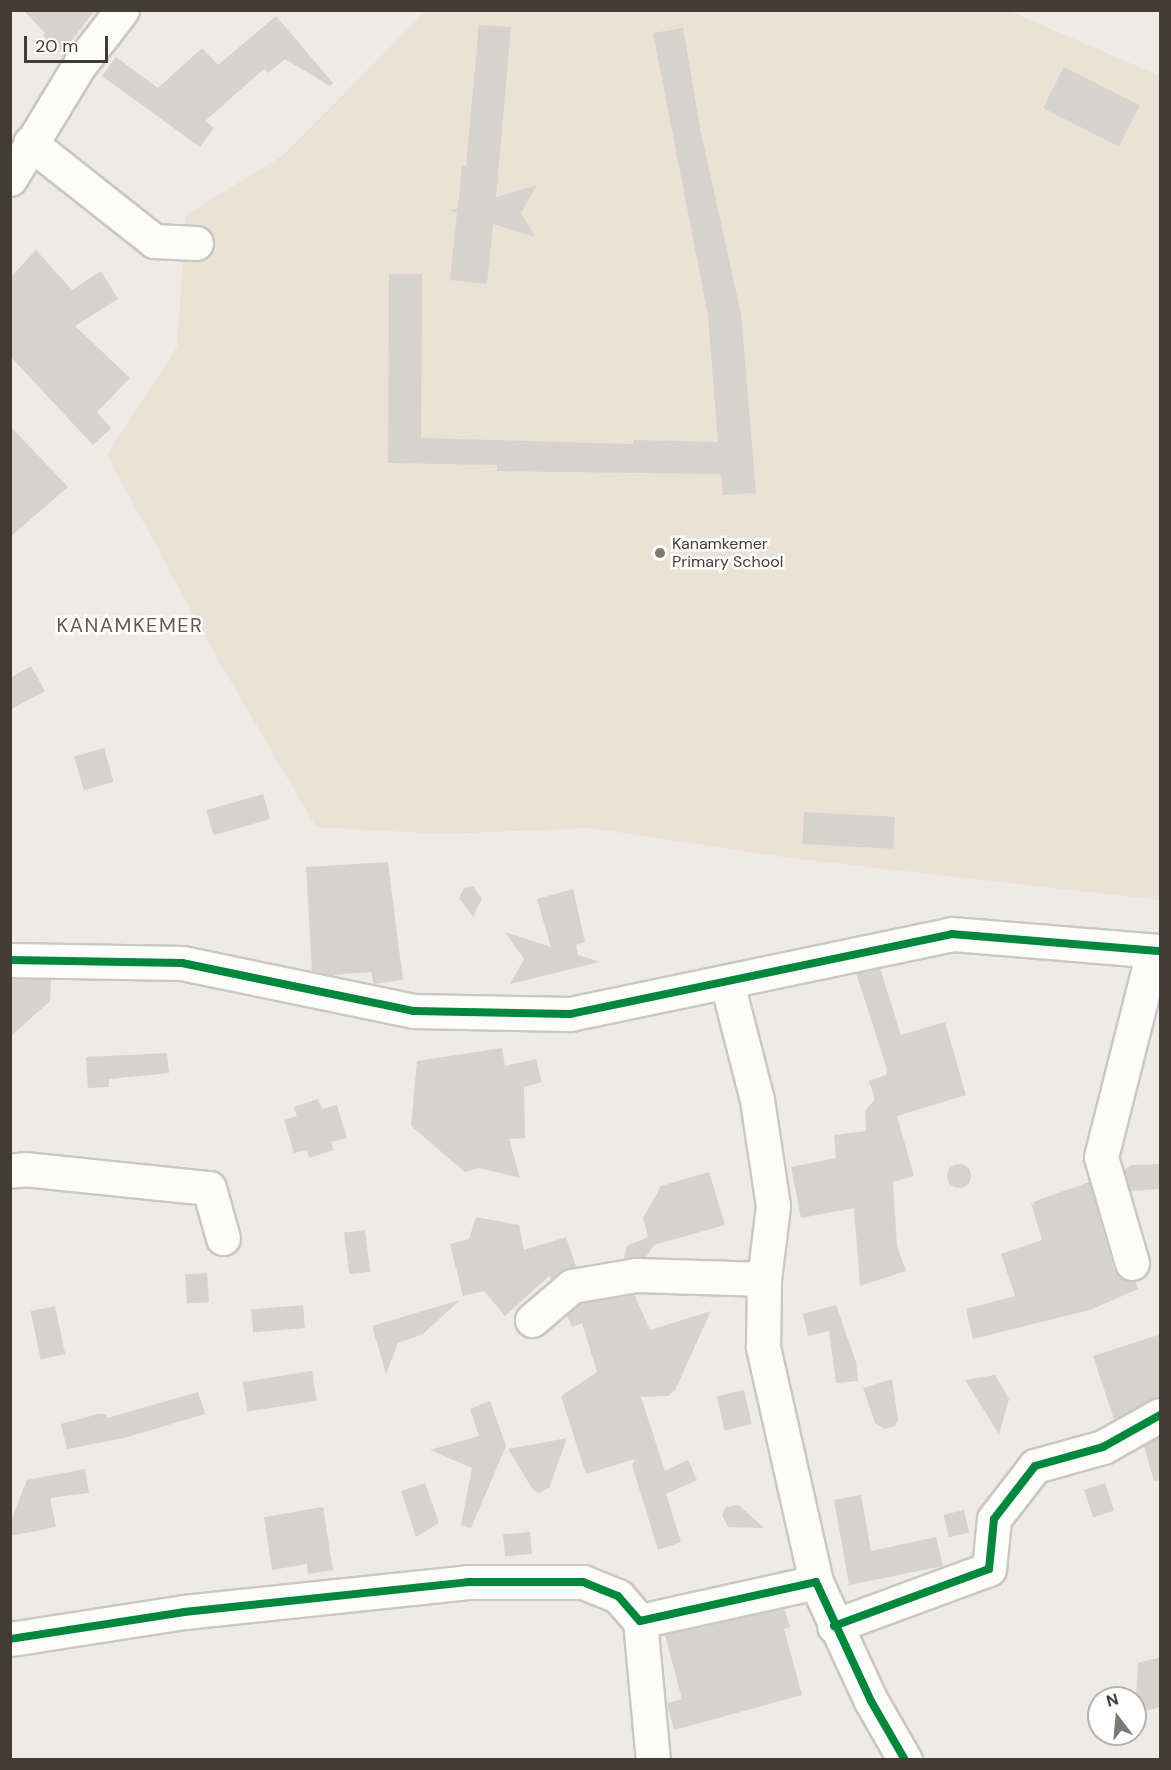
<!DOCTYPE html>
<style>
body{margin:0}
#map{position:relative;width:1171px;height:1770px;overflow:hidden;background:#eeebe6;font-family:"DM Sans",sans-serif}
div>[style]{position:absolute}
.education>*{inset:0;background:#e9e2d5}
.building>*{inset:0;background:#d6d2cd;transform-origin:0 0}
.round{border-radius:50%}
.roads{filter:drop-shadow(2px 0 #cbc7c2) drop-shadow(-2px 0 #cbc7c2) drop-shadow(0 2px #cbc7c2) drop-shadow(0 -2px #cbc7c2)}
.minor>*{height:33px;margin:-16.5px;padding:0 16.5px;transform-origin:16.5px;border-radius:16.5px;background:#fcfcfb}
.cycleway>*{height:8px;margin:-4px;padding:0 4px;transform-origin:4px;border-radius:4px;background:#00873e}
.dots>*{width:16px;height:16px;translate:-50% -50%;box-sizing:border-box;border:3px solid #fff;border-radius:50%}
span{translate:-50% -50%;white-space:nowrap;text-align:center;line-height:1.15;-webkit-text-stroke:5px #fff;paint-order:stroke}
.poi-label{font-size:16px;color:#433c34}
.left{translate:0 -50%;text-align:left}
.quarter-label{font-size:20px;color:#66594b;letter-spacing:1.5px}
.frame{position:absolute;inset:0;border:12px solid #433c34;pointer-events:none}
.north{position:absolute;left:1087px;top:1686px;width:60px;height:60px;box-sizing:border-box;background:#fff;border:2px solid #b4b1ae;border-radius:50%;rotate:344deg;font-size:16px;font-weight:700;line-height:24px;text-align:center;color:#433c34}
.north::after{content:'';display:block;margin:auto;width:21px;height:27px;background:#7f7972;clip-path:polygon(50% 0,100% 100%,50% 72%,0 100%)}
.scale{position:absolute;left:24px;top:36px;width:84px;height:27px;box-sizing:border-box;border:3px solid #433c34;border-top:0;padding-left:8px;font-size:18px;line-height:21px;white-space:nowrap;color:#433c34;-webkit-text-stroke:4px #fff;paint-order:stroke}
</style>
<div id="map">
<div class="education">
<div style="clip-path:polygon(426px 11px,1009px 11px,1160px 76px,1160px 900px,790px 858px,590px 828px,444px 834px,316px 827px,213px 651px,107px 455px,177px 347px,186px 215px,282px 156px)"></div>
</div>
<div class="building">
<div style="clip-path:polygon(23px 10px,95px 10px,63px 52px,43px 36px,45px 33px)"></div>
<div style="clip-path:polygon(276px 16px,333px 83px,330px 86px,285px 59px,268px 73px,264px 69px,205px 121px,214px 128px,200px 147px,102px 76px,116px 57px,158px 88px,202px 48px,218px 65px)"></div>
<div style="clip-path:polygon(479px 25px,511px 27px,496px 197px,537px 185px,521px 213px,535px 237px,493px 224px,487px 284px,450px 280px,457px 213px,449px 210px,458px 208px,462px 165px,466px 166px)"></div>
<div style="clip-path:polygon(683px 28px,700px 128px,741px 314px,756px 493px,723px 495px,721px 474px,497px 471px,497px 465px,388px 463px,389px 274px,422px 274px,421px 438px,633px 444px,633px 440px,718px 442px,708px 315px,653px 33px)"></div>
<div style="left:1064px;top:67px;width:85px;height:46px;rotate:27deg"></div>
<div style="clip-path:polygon(36px 250px,72px 290px,101px 271px,118px 299px,75px 326px,130px 378px,97px 412px,111px 428px,93px 445px,10px 356px,10px 278px)"></div>
<div style="clip-path:polygon(10px 426px,68px 487px,10px 537px,11px 463px)"></div>
<div style="clip-path:polygon(31px 666px,45px 691px,10px 710px,10px 678px)"></div>
<div style="left:104px;top:748px;width:35px;height:31px;rotate:74deg"></div>
<div style="left:263px;top:794px;width:26px;height:59px;rotate:74deg"></div>
<div style="left:804px;top:812px;width:91px;height:32px;rotate:3deg"></div>
<div style="clip-path:polygon(388px 862px,403px 980px,374px 984px,371px 972px,331px 975px,312px 971px,306px 867px)"></div>
<div style="clip-path:polygon(473px 886px,482px 899px,473px 917px,459px 898px,464px 888px)"></div>
<div style="clip-path:polygon(573px 889px,585px 942px,576px 945px,578px 955px,600px 962px,510px 984px,524px 959px,505px 932px,551px 947px,537px 899px)"></div>
<div style="clip-path:polygon(880px 968px,901px 1035px,945px 1022px,966px 1095px,897px 1116px,914px 1176px,893px 1182px,897px 1246px,906px 1271px,860px 1286px,854px 1208px,801px 1218px,791px 1167px,836px 1158px,834px 1135px,866px 1131px,865px 1111px,875px 1099px,869px 1081px,886px 1075px,887px 1069px,856px 973px)"></div>
<div style="clip-path:polygon(10px 979px,51px 979px,50px 1001px,10px 1037px)"></div>
<div style="clip-path:polygon(502px 1048px,505px 1066px,536px 1059px,542px 1082px,524px 1087px,525px 1138px,509px 1139px,520px 1178px,479px 1168px,465px 1172px,411px 1126px,417px 1061px)"></div>
<div style="clip-path:polygon(167px 1053px,169px 1073px,109px 1079px,109px 1087px,88px 1088px,86px 1057px)"></div>
<div style="clip-path:polygon(318px 1099px,322px 1109px,337px 1105px,347px 1138px,331px 1142px,334px 1150px,309px 1158px,307px 1150px,294px 1153px,284px 1120px,297px 1116px,294px 1107px)"></div>
<div style="clip-path:polygon(1161px 1164px,1161px 1189px,1130px 1191px,1124px 1170px,1131px 1165px)"></div>
<div class="round" style="left:947px;top:1164px;width:24px;height:24px"></div>
<div style="clip-path:polygon(709px 1172px,725px 1225px,654px 1245px,646px 1257px,624px 1258px,627px 1246px,648px 1237px,643px 1218px,661px 1186px)"></div>
<div style="clip-path:polygon(1089px 1182px,1114px 1269px,1120px 1277px,1135px 1281px,1138px 1289px,1090px 1310px,973px 1339px,966px 1309px,1015px 1296px,1001px 1254px,1042px 1240px,1031px 1203px,1035px 1205px,1033px 1202px)"></div>
<div style="clip-path:polygon(476px 1217px,519px 1225px,524px 1250px,566px 1237px,576px 1266px,551px 1279px,549px 1276px,505px 1316px,484px 1291px,463px 1296px,450px 1244px,469px 1239px)"></div>
<div style="left:365px;top:1230px;width:42px;height:21px;rotate:83deg"></div>
<div style="left:207px;top:1273px;width:29px;height:22px;rotate:86deg"></div>
<div style="clip-path:polygon(634px 1294px,650px 1330px,711px 1311px,675px 1390px,668px 1396px,641px 1397px,665px 1471px,688px 1460px,697px 1480px,666px 1494px,681px 1542px,658px 1550px,632px 1465px,635px 1459px,586px 1474px,561px 1396px,597px 1372px,582px 1323px,572px 1327px,567px 1315px,580px 1304px)"></div>
<div style="clip-path:polygon(460px 1300px,423px 1334px,398px 1343px,386px 1374px,372px 1326px)"></div>
<div style="left:303px;top:1305px;width:23px;height:52px;rotate:85deg"></div>
<div style="clip-path:polygon(836px 1305px,856px 1362px,858px 1381px,836px 1383px,829px 1331px,808px 1336px,803px 1314px)"></div>
<div style="left:55px;top:1306px;width:49px;height:25px;rotate:78deg"></div>
<div style="clip-path:polygon(1161px 1334px,1161px 1396px,1114px 1419px,1093px 1356px)"></div>
<div style="left:312px;top:1371px;width:30px;height:70px;rotate:81deg"></div>
<div style="clip-path:polygon(995px 1375px,1009px 1399px,999px 1434px,965px 1380px)"></div>
<div style="clip-path:polygon(892px 1379px,898px 1420px,895px 1426px,885px 1429px,875px 1423px,863px 1388px)"></div>
<div style="left:744px;top:1390px;width:35px;height:28px;rotate:77deg"></div>
<div style="clip-path:polygon(198px 1392px,205px 1414px,124px 1438px,67px 1449px,61px 1424px,98px 1414px,106px 1414px,107px 1418px)"></div>
<div style="clip-path:polygon(490px 1401px,506px 1446px,471px 1528px,461px 1525px,472px 1468px,430px 1450px,479px 1436px,470px 1409px)"></div>
<div style="clip-path:polygon(1160px 1436px,1160px 1480px,1154px 1481px,1144px 1446px)"></div>
<div style="clip-path:polygon(567px 1438px,549px 1488px,539px 1493px,533px 1490px,508px 1449px)"></div>
<div style="clip-path:polygon(85px 1469px,89px 1493px,50px 1498px,56px 1527px,10px 1536px,10px 1523px,27px 1480px)"></div>
<div style="clip-path:polygon(425px 1483px,439px 1523px,416px 1537px,401px 1491px)"></div>
<div style="left:1105px;top:1483px;width:29px;height:22px;rotate:72deg"></div>
<div style="clip-path:polygon(861px 1495px,871px 1551px,936px 1537px,943px 1566px,849px 1585px,834px 1500px)"></div>
<div style="clip-path:polygon(737px 1505px,740px 1506px,764px 1528px,728px 1527px,722px 1515px,726px 1507px)"></div>
<div style="clip-path:polygon(323px 1507px,333px 1570px,308px 1574px,307px 1564px,272px 1570px,264px 1517px)"></div>
<div style="left:964px;top:1510px;width:23px;height:21px;rotate:77deg"></div>
<div style="left:530px;top:1532px;width:22px;height:27px;rotate:85deg"></div>
<div style="clip-path:polygon(784px 1608px,790px 1627px,784px 1629px,802px 1695px,674px 1730px,667px 1703px,682px 1699px,665px 1635px)"></div>
<div style="clip-path:polygon(1161px 1657px,1161px 1707px,1135px 1713px,1138px 1663px)"></div>
</div>
<div class="roads">
<div class="minor">
<div style="left:30px;top:143px;width:158px;rotate:38.3deg"></div>
<div style="left:154px;top:241px;width:42px;rotate:2.7deg"></div>
<div style="left:10px;top:179px;width:135px;rotate:-58.7deg"></div>
<div style="left:80px;top:64px;width:68px;rotate:-52.1deg"></div>
<div style="left:10px;top:960px;width:172px;rotate:1deg"></div>
<div style="left:182px;top:963px;width:236px;rotate:11.7deg"></div>
<div style="left:413px;top:1011px;width:157px;rotate:1.1deg"></div>
<div style="left:570px;top:1014px;width:390px;rotate:-11.8deg"></div>
<div style="left:952px;top:934px;width:209px;rotate:4.7deg"></div>
<div style="left:727px;top:983px;width:121px;rotate:75.6deg"></div>
<div style="left:757px;top:1100px;width:107px;rotate:81.4deg"></div>
<div style="left:773px;top:1206px;width:74px;rotate:97deg"></div>
<div style="left:764px;top:1279px;width:68px;rotate:90.8deg"></div>
<div style="left:763px;top:1347px;width:241px;rotate:77.3deg"></div>
<div style="left:10px;top:1171px;width:14px;rotate:-8deg"></div>
<div style="left:24px;top:1169px;width:186px;rotate:5.9deg"></div>
<div style="left:209px;top:1188px;width:52px;rotate:74.4deg"></div>
<div style="left:1132px;top:1263px;width:110px;rotate:-106.3deg"></div>
<div style="left:1101px;top:1157px;width:212px;rotate:-75.8deg"></div>
<div style="left:532px;top:1320px;width:52px;rotate:-40.4deg"></div>
<div style="left:572px;top:1286px;width:65px;rotate:-9.8deg"></div>
<div style="left:636px;top:1275px;width:128px;rotate:1.8deg"></div>
<div style="left:640px;top:1621px;width:140px;rotate:84.7deg"></div>
<div style="left:834px;top:1626px;width:165px;rotate:-20.2deg"></div>
<div style="left:989px;top:1569px;width:50px;rotate:-84.3deg"></div>
<div style="left:994px;top:1519px;width:67px;rotate:-52.3deg"></div>
<div style="left:1035px;top:1466px;width:71px;rotate:-15.6deg"></div>
<div style="left:1103px;top:1447px;width:65px;rotate:-29.3deg"></div>
<div style="left:10px;top:1639px;width:176px;rotate:-8.8deg"></div>
<div style="left:184px;top:1612px;width:286px;rotate:-6deg"></div>
<div style="left:468px;top:1582px;width:115px"></div>
<div style="left:583px;top:1582px;width:38px;rotate:22deg"></div>
<div style="left:618px;top:1596px;width:33px;rotate:49deg"></div>
<div style="left:640px;top:1621px;width:180px;rotate:-12.5deg"></div>
<div style="left:816px;top:1582px;width:131px;rotate:65.2deg"></div>
<div style="left:871px;top:1701px;width:68px;rotate:60deg"></div>
</div>
</div>
<div class="cycleway">
<div style="left:10px;top:960px;width:172px;rotate:1deg"></div>
<div style="left:182px;top:963px;width:236px;rotate:11.7deg"></div>
<div style="left:413px;top:1011px;width:157px;rotate:1.1deg"></div>
<div style="left:570px;top:1014px;width:390px;rotate:-11.8deg"></div>
<div style="left:952px;top:934px;width:209px;rotate:4.7deg"></div>
<div style="left:834px;top:1626px;width:165px;rotate:-20.2deg"></div>
<div style="left:989px;top:1569px;width:50px;rotate:-84.3deg"></div>
<div style="left:994px;top:1519px;width:67px;rotate:-52.3deg"></div>
<div style="left:1035px;top:1466px;width:71px;rotate:-15.6deg"></div>
<div style="left:1103px;top:1447px;width:65px;rotate:-29.3deg"></div>
<div style="left:10px;top:1639px;width:176px;rotate:-8.8deg"></div>
<div style="left:184px;top:1612px;width:286px;rotate:-6deg"></div>
<div style="left:468px;top:1582px;width:115px"></div>
<div style="left:583px;top:1582px;width:38px;rotate:22deg"></div>
<div style="left:618px;top:1596px;width:33px;rotate:49deg"></div>
<div style="left:640px;top:1621px;width:180px;rotate:-12.5deg"></div>
<div style="left:816px;top:1582px;width:131px;rotate:65.2deg"></div>
<div style="left:871px;top:1701px;width:68px;rotate:60deg"></div>
</div>
<div class="dots">
<div style="left:660px;top:553px;background:#7f7972"></div>
</div>
<div class="poi-label">
<span class="left" style="left:672px;top:553px">Kanamkemer<br>Primary School</span>
</div>
<div class="quarter-label">
<span style="left:130px;top:625px">KANAMKEMER</span>
</div>
<div class="frame"></div>
<div class="north">N</div>
<div class="scale">20 m</div>
</div>
